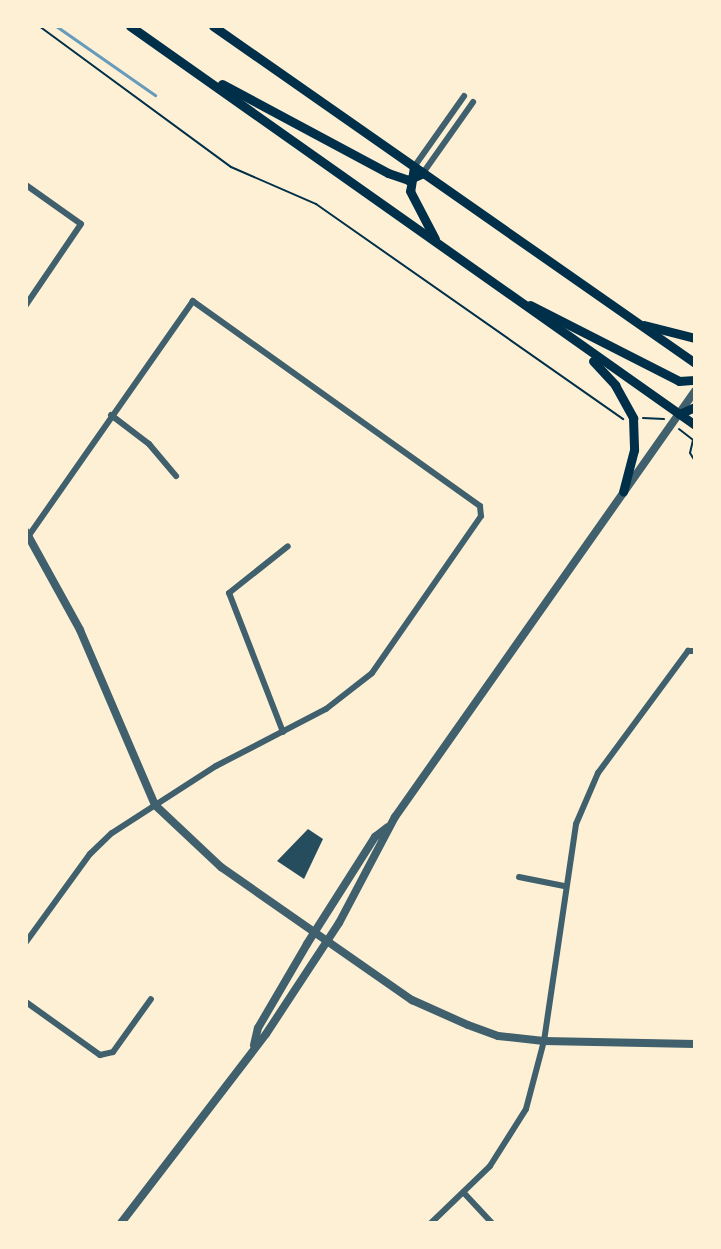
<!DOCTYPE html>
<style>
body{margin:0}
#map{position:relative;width:721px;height:1249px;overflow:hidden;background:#fdf0d5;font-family:"DejaVu Sans",sans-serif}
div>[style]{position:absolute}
.stream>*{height:3px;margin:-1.5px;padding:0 1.5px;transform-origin:1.5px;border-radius:1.5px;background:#669bbc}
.building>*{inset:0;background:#264d5e}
.path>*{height:2px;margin:-1px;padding:0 1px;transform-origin:1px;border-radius:1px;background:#003049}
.minor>*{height:6px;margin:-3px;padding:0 3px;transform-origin:3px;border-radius:3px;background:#3f606c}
.tertiary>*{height:8px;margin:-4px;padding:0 4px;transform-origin:4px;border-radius:4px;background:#3f606c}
.secondary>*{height:9px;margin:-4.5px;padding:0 4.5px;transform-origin:4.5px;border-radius:4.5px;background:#003049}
span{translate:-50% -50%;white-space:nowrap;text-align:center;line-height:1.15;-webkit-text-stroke:8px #fdf0d5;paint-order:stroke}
.frame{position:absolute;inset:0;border:28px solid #fdf0d5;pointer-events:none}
</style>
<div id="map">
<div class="stream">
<div style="left:56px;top:26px;width:121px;rotate:34.9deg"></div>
</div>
<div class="building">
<div style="clip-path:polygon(308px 829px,323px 839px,304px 879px,277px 861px)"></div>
</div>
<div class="path">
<div style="left:39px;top:26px;width:238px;rotate:36.3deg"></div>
<div style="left:231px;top:167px;width:93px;rotate:23.5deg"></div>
<div style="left:316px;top:204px;width:375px;rotate:35deg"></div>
<div style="left:643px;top:418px;width:21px;rotate:3deg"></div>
<div style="left:679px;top:429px;width:18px;rotate:38deg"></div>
<div style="left:693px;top:440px;width:13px;rotate:103deg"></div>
<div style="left:690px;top:453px;width:9px;rotate:58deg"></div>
</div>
<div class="minor">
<div style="left:414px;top:167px;width:87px;rotate:-54.8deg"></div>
<div style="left:423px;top:173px;width:87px;rotate:-54.8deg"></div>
<div style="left:26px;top:185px;width:67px;rotate:35.3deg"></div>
<div style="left:81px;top:224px;width:98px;rotate:124.2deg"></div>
<div style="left:111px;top:415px;width:48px;rotate:37.3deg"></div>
<div style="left:149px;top:444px;width:42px;rotate:49.8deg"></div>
<div style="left:283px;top:732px;width:149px;rotate:-111.2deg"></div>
<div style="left:229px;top:593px;width:75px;rotate:-38.5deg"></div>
<div style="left:519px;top:877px;width:46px;rotate:11.3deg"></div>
<div style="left:26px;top:942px;width:109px;rotate:-54deg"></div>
<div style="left:90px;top:854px;width:30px;rotate:-44deg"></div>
<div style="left:112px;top:833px;width:124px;rotate:-32.8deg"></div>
<div style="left:216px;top:766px;width:124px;rotate:-27.4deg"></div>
<div style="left:326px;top:709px;width:58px;rotate:-38deg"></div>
<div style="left:372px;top:673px;width:191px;rotate:-55.2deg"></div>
<div style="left:481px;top:516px;width:10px;rotate:-96deg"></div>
<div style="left:480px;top:506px;width:353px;rotate:-144.5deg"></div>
<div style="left:193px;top:301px;width:288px;rotate:125deg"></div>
<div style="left:26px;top:1002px;width:91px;rotate:35.6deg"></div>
<div style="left:100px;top:1055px;width:13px;rotate:-13deg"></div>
<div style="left:113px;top:1052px;width:65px;rotate:-54.4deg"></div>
<div style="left:464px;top:1193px;width:41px;rotate:47deg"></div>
<div style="left:431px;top:1223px;width:82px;rotate:-44deg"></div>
<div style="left:490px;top:1166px;width:67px;rotate:-57.7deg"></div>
<div style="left:526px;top:1109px;width:70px;rotate:-75.2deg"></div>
<div style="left:544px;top:1041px;width:219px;rotate:-81.6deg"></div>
<div style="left:576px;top:824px;width:56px;rotate:-66.7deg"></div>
<div style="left:598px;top:773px;width:152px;rotate:-53.6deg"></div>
<div style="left:688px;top:651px;width:7px"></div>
</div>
<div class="tertiary">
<div style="left:26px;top:532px;width:112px;rotate:61.1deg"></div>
<div style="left:80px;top:630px;width:190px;rotate:66.8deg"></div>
<div style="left:155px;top:805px;width:91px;rotate:43.2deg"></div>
<div style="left:221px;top:867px;width:233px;rotate:34.9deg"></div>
<div style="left:412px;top:1000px;width:61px;rotate:24.1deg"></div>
<div style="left:468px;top:1025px;width:32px;rotate:20deg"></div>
<div style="left:498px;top:1036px;width:46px;rotate:6.2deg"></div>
<div style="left:544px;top:1041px;width:151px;rotate:1.1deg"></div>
<div style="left:254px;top:1045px;width:17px;rotate:-77deg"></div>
<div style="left:258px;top:1028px;width:97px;rotate:-59.7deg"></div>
<div style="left:307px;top:944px;width:127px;rotate:-57.6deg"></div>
<div style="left:375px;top:837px;width:16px;rotate:-38deg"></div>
<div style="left:121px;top:1223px;width:238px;rotate:-52.5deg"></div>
<div style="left:266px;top:1034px;width:133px;rotate:-56.7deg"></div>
<div style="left:339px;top:923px;width:120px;rotate:-62.2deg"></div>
<div style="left:395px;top:817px;width:521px;rotate:-54.85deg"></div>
</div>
<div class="secondary">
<div style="left:130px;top:26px;width:692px;rotate:35.23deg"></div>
<div style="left:213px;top:26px;width:588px;rotate:34.96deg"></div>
<div style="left:222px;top:84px;width:188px;rotate:28.2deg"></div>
<div style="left:388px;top:173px;width:21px;rotate:19deg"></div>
<div style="left:408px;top:180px;width:17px;rotate:-25deg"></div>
<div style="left:414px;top:167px;width:24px;rotate:99deg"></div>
<div style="left:410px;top:191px;width:54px;rotate:62.5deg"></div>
<div style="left:530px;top:305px;width:167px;rotate:27deg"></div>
<div style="left:679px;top:381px;width:16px;rotate:-4deg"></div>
<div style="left:644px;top:325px;width:53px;rotate:14.3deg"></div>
<div style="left:593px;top:361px;width:33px;rotate:47deg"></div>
<div style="left:615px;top:385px;width:38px;rotate:61deg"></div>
<div style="left:633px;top:418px;width:32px;rotate:88deg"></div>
<div style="left:634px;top:450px;width:43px;rotate:104.7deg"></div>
<div style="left:679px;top:414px;width:17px;rotate:-24deg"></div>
</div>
<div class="frame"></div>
</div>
